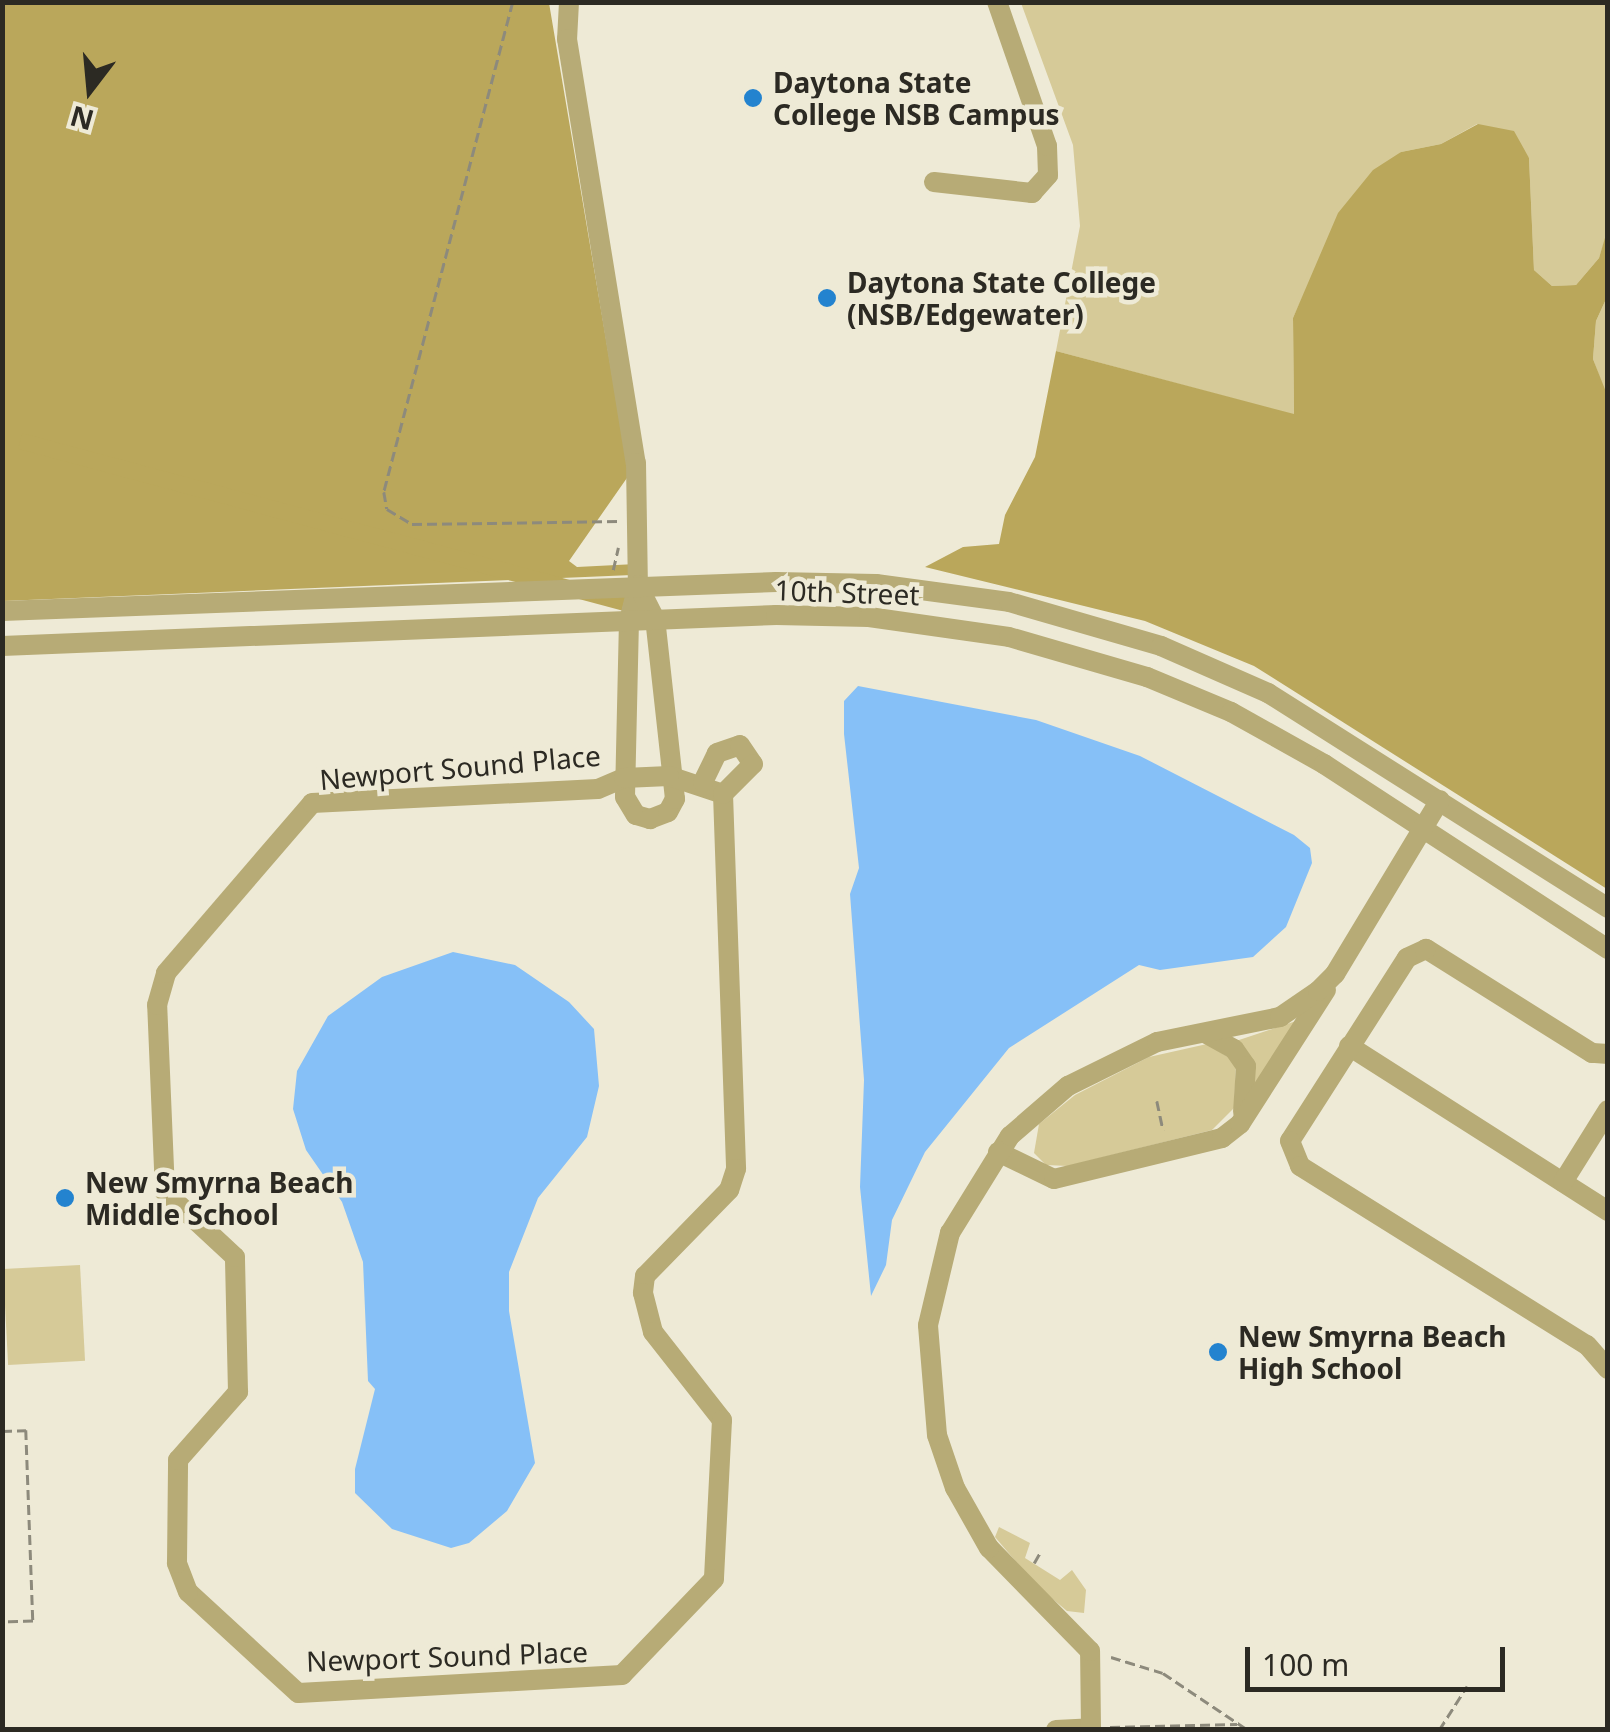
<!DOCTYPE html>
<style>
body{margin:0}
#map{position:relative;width:1610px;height:1732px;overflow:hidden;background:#eeead6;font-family:"Noto Sans",sans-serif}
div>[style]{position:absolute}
.green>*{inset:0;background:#d6ca98;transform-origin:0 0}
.forest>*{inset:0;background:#baa75b;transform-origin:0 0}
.water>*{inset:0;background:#86c0f7}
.path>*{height:2.5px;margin-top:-1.25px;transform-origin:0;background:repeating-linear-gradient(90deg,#8d8a7c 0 10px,transparent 0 15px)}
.minor>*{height:20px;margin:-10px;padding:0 10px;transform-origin:10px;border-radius:10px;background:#b7ab76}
.dots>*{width:28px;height:28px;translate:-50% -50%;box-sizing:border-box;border:5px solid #eeead6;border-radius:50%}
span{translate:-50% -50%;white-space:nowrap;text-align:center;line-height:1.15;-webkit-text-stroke:9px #eeead6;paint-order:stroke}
.poi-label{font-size:28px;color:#2c2a23;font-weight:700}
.left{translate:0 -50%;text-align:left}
.street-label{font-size:28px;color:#2c2a23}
.frame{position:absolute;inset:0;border:5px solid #2c2a23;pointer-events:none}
.north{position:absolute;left:40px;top:40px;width:100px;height:100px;-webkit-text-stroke:8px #eeead6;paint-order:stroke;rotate:196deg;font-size:28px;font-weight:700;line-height:40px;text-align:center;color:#2c2a23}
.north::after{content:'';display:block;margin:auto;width:35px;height:45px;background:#2c2a23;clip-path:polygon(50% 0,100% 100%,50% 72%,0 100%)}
.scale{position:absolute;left:1245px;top:1647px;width:260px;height:45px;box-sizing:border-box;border:5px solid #2c2a23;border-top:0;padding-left:12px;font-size:30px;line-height:35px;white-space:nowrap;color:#2c2a23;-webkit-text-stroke:8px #eeead6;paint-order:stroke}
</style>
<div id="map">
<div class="green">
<div style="clip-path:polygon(1021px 3px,1607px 3px,1608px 231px,1599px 258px,1576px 285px,1552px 286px,1534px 270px,1529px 158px,1477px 124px,1441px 144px,1401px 152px,1313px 274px,1293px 318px,1294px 415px,1056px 351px,1080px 226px,1073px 145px)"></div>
<div style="clip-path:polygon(1607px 297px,1607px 397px,1593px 359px,1596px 321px)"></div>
<div style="clip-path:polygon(1296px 1021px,1255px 1086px,1236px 1041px)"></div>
<div style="clip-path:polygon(1207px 1044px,1236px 1062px,1234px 1108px,1212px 1130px,1068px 1166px,1046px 1165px,1034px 1153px,1039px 1124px,1075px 1095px,1149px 1057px)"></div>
<div style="left:80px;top:1265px;width:96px;height:77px;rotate:87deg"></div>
<div style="clip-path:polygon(999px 1527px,1030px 1543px,1025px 1558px,1060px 1580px,1072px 1570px,1086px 1590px,1084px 1613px,1067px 1611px,1036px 1585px,995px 1537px)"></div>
</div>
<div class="forest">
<div style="clip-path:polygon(3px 3px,549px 3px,629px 475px,569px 561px,577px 567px,636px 564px,632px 575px,3px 601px)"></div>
<div style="clip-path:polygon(1478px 124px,1514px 131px,1529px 158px,1534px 270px,1552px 286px,1576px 285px,1599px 258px,1607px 231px,1607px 297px,1596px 321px,1593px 359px,1608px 397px,1607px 889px,1254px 666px,1145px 621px,925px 567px,963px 547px,999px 544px,1005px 515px,1035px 457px,1056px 351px,1294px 414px,1293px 318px,1338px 213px,1373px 170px,1401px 152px,1441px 144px)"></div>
<div style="left:626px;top:595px;width:16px;height:625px;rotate:105deg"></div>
</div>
<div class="water">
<div style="clip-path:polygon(858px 686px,1036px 720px,1140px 756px,1294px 835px,1310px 848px,1312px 863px,1286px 927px,1253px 957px,1160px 970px,1139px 965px,1009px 1048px,925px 1152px,892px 1220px,886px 1265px,871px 1296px,860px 1187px,864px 1080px,850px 894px,859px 868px,844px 734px,844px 701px)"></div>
<div style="clip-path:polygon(453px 952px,515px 965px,569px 1002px,594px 1029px,599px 1086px,587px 1137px,538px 1198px,509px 1272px,509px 1311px,535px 1463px,507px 1511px,469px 1543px,451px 1548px,392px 1529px,355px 1493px,355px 1469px,375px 1389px,368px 1381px,363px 1262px,342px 1202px,306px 1150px,293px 1109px,297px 1071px,328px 1016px,382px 977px)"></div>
</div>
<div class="path">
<div style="left:513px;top:2px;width:507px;rotate:104.75deg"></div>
<div style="left:384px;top:492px;width:17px;rotate:80deg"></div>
<div style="left:387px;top:509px;width:29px;rotate:31deg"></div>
<div style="left:412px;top:524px;width:207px;rotate:-0.8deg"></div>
<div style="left:613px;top:570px;width:23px;rotate:-77deg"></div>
<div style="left:1157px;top:1101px;width:30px;rotate:78deg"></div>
<div style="left:2px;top:1431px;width:24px;rotate:-2deg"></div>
<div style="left:26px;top:1430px;width:191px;rotate:87.9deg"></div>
<div style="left:33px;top:1621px;width:31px;rotate:178deg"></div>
<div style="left:1034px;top:1563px;width:14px;rotate:-60deg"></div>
<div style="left:1111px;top:1657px;width:54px;rotate:17.1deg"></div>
<div style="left:1163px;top:1673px;width:102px;rotate:33.8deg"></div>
<div style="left:1110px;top:1727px;width:127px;rotate:-1.4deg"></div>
<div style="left:1439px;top:1730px;width:52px;rotate:-57.5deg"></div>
</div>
<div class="minor">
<div style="left:569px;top:2px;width:37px;rotate:93deg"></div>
<div style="left:567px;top:39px;width:430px;rotate:80.8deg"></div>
<div style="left:636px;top:463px;width:122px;rotate:89.1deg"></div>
<div style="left:638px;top:585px;width:36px;rotate:104deg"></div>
<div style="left:629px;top:620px;width:177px;rotate:91.3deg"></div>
<div style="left:625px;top:797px;width:21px;rotate:59deg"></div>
<div style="left:636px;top:815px;width:15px;rotate:16deg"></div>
<div style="left:650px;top:819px;width:19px;rotate:-21deg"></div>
<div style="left:668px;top:812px;width:15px;rotate:-62deg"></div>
<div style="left:675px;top:799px;width:181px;rotate:-96.3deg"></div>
<div style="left:655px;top:619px;width:38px;rotate:-117deg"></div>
<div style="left:934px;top:182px;width:99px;rotate:6.4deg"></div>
<div style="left:1032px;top:193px;width:24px;rotate:-48deg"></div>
<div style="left:1048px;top:175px;width:29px;rotate:-92deg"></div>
<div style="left:1047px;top:146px;width:152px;rotate:-109.1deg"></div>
<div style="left:2px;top:611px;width:775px;rotate:-2.15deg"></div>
<div style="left:776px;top:582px;width:100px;rotate:1.1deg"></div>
<div style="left:876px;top:584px;width:134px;rotate:7.7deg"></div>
<div style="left:1009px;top:602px;width:158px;rotate:16.1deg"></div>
<div style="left:1161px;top:646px;width:117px;rotate:23.7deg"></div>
<div style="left:1268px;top:693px;width:402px;rotate:32.3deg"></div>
<div style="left:2px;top:646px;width:775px;rotate:-2.29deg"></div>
<div style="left:776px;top:615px;width:93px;rotate:1.2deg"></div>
<div style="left:869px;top:617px;width:141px;rotate:8.1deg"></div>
<div style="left:1009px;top:637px;width:144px;rotate:16.2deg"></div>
<div style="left:1147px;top:677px;width:91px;rotate:22.6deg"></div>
<div style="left:1231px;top:712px;width:107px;rotate:29.2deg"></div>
<div style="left:1324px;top:764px;width:339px;rotate:33.1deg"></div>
<div style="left:669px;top:776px;width:57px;rotate:18.4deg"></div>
<div style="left:723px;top:794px;width:375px;rotate:88deg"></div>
<div style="left:736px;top:1169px;width:22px;rotate:108deg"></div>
<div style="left:729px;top:1190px;width:120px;rotate:134.3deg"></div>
<div style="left:645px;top:1276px;width:17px;rotate:97deg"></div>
<div style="left:643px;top:1293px;width:40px;rotate:75.6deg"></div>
<div style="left:653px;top:1332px;width:112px;rotate:51.9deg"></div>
<div style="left:722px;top:1420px;width:159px;rotate:92.9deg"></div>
<div style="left:714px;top:1579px;width:133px;rotate:133.8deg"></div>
<div style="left:622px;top:1675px;width:324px;rotate:176.8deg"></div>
<div style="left:298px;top:1693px;width:149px;rotate:-137.4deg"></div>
<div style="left:188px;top:1592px;width:31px;rotate:-111deg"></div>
<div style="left:177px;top:1563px;width:103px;rotate:-89.4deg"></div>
<div style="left:178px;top:1460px;width:91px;rotate:-48.6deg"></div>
<div style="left:238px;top:1392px;width:135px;rotate:-91.3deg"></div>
<div style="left:235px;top:1257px;width:96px;rotate:-137.1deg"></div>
<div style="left:165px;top:1192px;width:187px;rotate:-92.4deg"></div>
<div style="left:157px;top:1005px;width:33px;rotate:-74deg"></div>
<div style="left:166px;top:973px;width:224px;rotate:-49.3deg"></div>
<div style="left:312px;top:803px;width:286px;rotate:-2.8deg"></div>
<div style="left:598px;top:789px;width:28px;rotate:-23deg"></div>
<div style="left:624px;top:778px;width:45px;rotate:-2.5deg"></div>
<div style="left:703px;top:782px;width:32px;rotate:-64deg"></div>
<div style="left:717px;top:753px;width:24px;rotate:-19deg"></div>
<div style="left:740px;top:745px;width:23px;rotate:56deg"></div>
<div style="left:753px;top:764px;width:42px;rotate:135deg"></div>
<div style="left:1205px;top:1033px;width:33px;rotate:29deg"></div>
<div style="left:1234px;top:1049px;width:21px;rotate:55deg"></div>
<div style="left:1246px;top:1066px;width:46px;rotate:93.7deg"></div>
<div style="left:1349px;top:1046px;width:307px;rotate:32.5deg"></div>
<div style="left:1608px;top:1054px;width:16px;rotate:-176deg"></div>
<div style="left:1592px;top:1053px;width:196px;rotate:-147.9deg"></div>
<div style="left:1426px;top:949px;width:21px;rotate:155deg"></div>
<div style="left:1407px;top:958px;width:217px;rotate:122.6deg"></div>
<div style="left:1290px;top:1141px;width:27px;rotate:68deg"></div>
<div style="left:1300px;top:1166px;width:338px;rotate:32deg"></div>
<div style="left:1587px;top:1345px;width:32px;rotate:49deg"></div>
<div style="left:998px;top:1152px;width:62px;rotate:25.7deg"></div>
<div style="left:1054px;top:1179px;width:173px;rotate:-13.7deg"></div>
<div style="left:1222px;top:1138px;width:23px;rotate:-38deg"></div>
<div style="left:1240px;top:1124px;width:159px;rotate:-57.3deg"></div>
<div style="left:1563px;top:1182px;width:85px;rotate:-58deg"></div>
<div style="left:1056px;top:1730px;width:35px;rotate:-3deg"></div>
<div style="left:1091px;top:1728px;width:77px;rotate:-90.7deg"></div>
<div style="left:1090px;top:1651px;width:144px;rotate:-134.4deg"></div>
<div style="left:989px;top:1548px;width:69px;rotate:-119.5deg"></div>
<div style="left:955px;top:1488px;width:56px;rotate:-108.8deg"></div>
<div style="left:937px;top:1435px;width:110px;rotate:-94.7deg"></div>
<div style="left:928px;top:1325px;width:95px;rotate:-76.6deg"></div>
<div style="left:950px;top:1233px;width:114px;rotate:-58.3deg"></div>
<div style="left:1010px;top:1136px;width:77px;rotate:-40.8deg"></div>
<div style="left:1068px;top:1086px;width:99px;rotate:-26.3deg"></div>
<div style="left:1157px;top:1042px;width:126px;rotate:-11.5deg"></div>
<div style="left:1280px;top:1017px;width:46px;rotate:-34.4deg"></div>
<div style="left:1318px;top:991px;width:24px;rotate:-45deg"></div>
<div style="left:1335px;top:974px;width:203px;rotate:-58.9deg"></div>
</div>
<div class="dots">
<div style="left:753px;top:98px;background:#2383cf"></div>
<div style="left:827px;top:298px;background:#2383cf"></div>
<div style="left:65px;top:1198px;background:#2383cf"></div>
<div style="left:1218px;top:1352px;background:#2383cf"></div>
</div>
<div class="poi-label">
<span class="left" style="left:773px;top:98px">Daytona State<br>College NSB Campus</span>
<span class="left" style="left:847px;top:298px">Daytona State College<br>(NSB/Edgewater)</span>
<span class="left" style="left:85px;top:1198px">New Smyrna Beach<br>Middle School</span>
<span class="left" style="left:1238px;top:1352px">New Smyrna Beach<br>High School</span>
</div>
<div class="street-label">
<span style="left:847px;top:592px;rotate:2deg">10th Street</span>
<span style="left:460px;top:767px;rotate:-5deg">Newport Sound Place</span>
<span style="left:447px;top:1656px;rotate:-2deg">Newport Sound Place</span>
</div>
<div class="frame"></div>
<div class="north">N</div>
<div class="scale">100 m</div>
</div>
